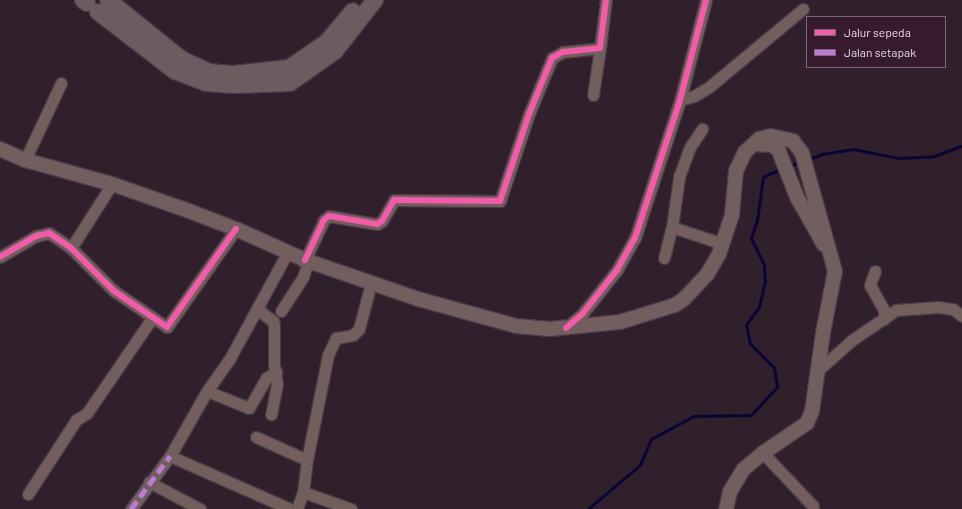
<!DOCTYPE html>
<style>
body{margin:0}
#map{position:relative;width:962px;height:509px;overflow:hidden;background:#2f202c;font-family:Barlow,sans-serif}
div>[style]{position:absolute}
.stream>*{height:2.5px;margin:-1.25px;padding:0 1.25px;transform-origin:1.25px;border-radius:1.25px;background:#0a0535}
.roads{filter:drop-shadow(1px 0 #483c46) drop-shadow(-1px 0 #483c46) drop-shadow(0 1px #483c46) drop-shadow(0 -1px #483c46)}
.minor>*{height:11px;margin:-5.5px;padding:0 5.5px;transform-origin:5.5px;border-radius:5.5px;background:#725e5c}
.major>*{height:14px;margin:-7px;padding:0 7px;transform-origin:7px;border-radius:7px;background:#735e5f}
.highway>*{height:16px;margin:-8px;padding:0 8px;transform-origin:8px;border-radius:8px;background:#6d5c5f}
.quiet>*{height:5px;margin-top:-2.5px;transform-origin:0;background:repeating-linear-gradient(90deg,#bd7bd9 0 10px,transparent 0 15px)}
.cycleway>*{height:6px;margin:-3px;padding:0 3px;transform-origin:3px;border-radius:3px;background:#f35aa7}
span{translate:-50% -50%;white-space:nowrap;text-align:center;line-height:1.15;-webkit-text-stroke:3px #351a30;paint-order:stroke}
.legend{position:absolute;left:806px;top:16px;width:140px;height:52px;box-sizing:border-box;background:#351a30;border:1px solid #7f677a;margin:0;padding:5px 7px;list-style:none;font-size:12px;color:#eddbe9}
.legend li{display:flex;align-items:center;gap:8px;height:20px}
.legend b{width:20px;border:1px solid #7f677a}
</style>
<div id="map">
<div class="stream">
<div style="left:809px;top:159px;width:14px;rotate:-21deg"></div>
<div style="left:822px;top:154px;width:31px;rotate:-9deg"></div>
<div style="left:853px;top:149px;width:47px;rotate:11.1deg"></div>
<div style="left:899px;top:158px;width:35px;rotate:-3deg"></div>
<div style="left:934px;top:156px;width:30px;rotate:-20deg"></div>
<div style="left:790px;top:166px;width:11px;rotate:-22deg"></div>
<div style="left:588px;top:509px;width:68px;rotate:-40.2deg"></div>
<div style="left:640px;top:465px;width:28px;rotate:-67deg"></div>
<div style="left:651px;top:439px;width:49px;rotate:-28.1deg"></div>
<div style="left:694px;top:416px;width:57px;rotate:-1deg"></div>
<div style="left:751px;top:415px;width:38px;rotate:-47deg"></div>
<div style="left:777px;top:387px;width:19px;rotate:-99deg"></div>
<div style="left:774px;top:368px;width:34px;rotate:-135deg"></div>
<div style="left:750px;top:344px;width:19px;rotate:-102deg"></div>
<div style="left:746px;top:325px;width:22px;rotate:-54deg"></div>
<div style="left:759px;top:307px;width:27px;rotate:-77deg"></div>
<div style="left:765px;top:281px;width:16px;rotate:-94deg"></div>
<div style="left:764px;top:265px;width:30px;rotate:-116deg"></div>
<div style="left:751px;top:238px;width:18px;rotate:-71deg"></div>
<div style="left:757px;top:221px;width:44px;rotate:-82.2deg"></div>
<div style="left:763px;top:177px;width:20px;rotate:-24deg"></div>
</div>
<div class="roads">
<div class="minor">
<div style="left:593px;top:95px;width:48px;rotate:-81.5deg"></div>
<div style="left:680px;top:100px;width:15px;rotate:-16deg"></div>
<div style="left:694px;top:96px;width:17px;rotate:-31deg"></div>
<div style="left:709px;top:87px;width:122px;rotate:-39.7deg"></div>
<div style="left:25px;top:160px;width:85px;rotate:-64.9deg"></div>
<div style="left:672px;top:227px;width:54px;rotate:18.4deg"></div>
<div style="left:71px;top:248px;width:76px;rotate:-57.4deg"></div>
<div style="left:0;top:257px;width:42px;rotate:-30.3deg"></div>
<div style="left:36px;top:236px;width:13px;rotate:-13deg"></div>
<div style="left:49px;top:233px;width:27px;rotate:34deg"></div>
<div style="left:71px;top:248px;width:61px;rotate:45deg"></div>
<div style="left:114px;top:291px;width:64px;rotate:34.2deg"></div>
<div style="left:167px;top:327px;width:120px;rotate:-54.9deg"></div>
<div style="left:664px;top:258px;width:32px;rotate:-76deg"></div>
<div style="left:672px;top:227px;width:50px;rotate:-82deg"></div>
<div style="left:679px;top:177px;width:32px;rotate:-70deg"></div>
<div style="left:690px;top:147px;width:22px;rotate:-56deg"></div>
<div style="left:305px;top:260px;width:44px;rotate:-64.6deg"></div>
<div style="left:324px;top:220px;width:6px;rotate:-39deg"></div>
<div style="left:329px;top:216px;width:49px;rotate:9.5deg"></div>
<div style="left:377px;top:224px;width:6px;rotate:-31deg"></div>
<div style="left:382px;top:221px;width:24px;rotate:-60deg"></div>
<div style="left:394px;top:200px;width:106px;rotate:0.5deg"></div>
<div style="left:500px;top:201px;width:92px;rotate:-71.6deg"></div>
<div style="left:529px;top:114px;width:61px;rotate:-67.7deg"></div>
<div style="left:552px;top:58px;width:13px;rotate:-29deg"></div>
<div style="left:563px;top:52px;width:37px;rotate:-6deg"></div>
<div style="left:600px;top:48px;width:48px;rotate:-82.9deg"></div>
<div style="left:875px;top:271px;width:15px;rotate:110deg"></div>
<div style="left:870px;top:285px;width:29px;rotate:61deg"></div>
<div style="left:884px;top:310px;width:9px;rotate:90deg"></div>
<div style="left:258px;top:306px;width:8px;rotate:60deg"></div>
<div style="left:262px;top:313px;width:14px;rotate:36deg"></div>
<div style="left:273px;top:321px;width:5px;rotate:79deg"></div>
<div style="left:274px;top:326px;width:39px;rotate:90deg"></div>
<div style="left:274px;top:365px;width:19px;rotate:81deg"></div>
<div style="left:277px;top:384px;width:31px;rotate:101deg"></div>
<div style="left:281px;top:311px;width:40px;rotate:-57.1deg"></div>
<div style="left:303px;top:277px;width:16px;rotate:-72deg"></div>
<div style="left:566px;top:328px;width:23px;rotate:-41deg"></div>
<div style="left:583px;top:313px;width:55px;rotate:-51.7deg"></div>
<div style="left:617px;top:270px;width:37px;rotate:-61deg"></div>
<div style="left:635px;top:238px;width:145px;rotate:-71.9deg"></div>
<div style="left:680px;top:100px;width:103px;rotate:-75.4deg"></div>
<div style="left:816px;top:372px;width:48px;rotate:-41.6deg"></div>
<div style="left:852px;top:340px;width:53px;rotate:-34.3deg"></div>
<div style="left:896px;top:310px;width:42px;rotate:-4.1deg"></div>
<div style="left:938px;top:307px;width:15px;rotate:8deg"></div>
<div style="left:953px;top:309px;width:11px;rotate:38deg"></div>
<div style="left:207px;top:391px;width:45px;rotate:22deg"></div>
<div style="left:249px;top:408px;width:34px;rotate:-60deg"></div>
<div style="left:266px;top:378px;width:12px;rotate:-31deg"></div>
<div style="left:256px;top:437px;width:56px;rotate:24.3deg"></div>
<div style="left:763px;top:453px;width:73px;rotate:46.7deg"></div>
<div style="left:170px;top:456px;width:131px;rotate:23.8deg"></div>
<div style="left:149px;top:482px;width:58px;rotate:27.9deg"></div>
<div style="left:303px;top:492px;width:51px;rotate:19.5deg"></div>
<div style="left:28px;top:494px;width:88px;rotate:-57deg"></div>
<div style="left:76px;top:420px;width:13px;rotate:-32deg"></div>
<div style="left:87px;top:413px;width:115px;rotate:-55.6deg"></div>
<div style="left:131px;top:509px;width:66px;rotate:-53.7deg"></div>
<div style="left:170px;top:456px;width:75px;rotate:-60.4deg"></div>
<div style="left:207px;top:391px;width:38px;rotate:-55deg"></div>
<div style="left:229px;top:360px;width:122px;rotate:-61.5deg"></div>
<div style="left:297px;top:509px;width:18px;rotate:-71deg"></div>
<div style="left:303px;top:492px;width:32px;rotate:-83deg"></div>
<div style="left:307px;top:460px;width:107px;rotate:-78.7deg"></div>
<div style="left:328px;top:355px;width:19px;rotate:-65deg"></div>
<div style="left:336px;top:338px;width:17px;rotate:-10deg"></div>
<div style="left:353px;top:335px;width:8px;rotate:-45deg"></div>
<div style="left:359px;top:329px;width:48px;rotate:-75.4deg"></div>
</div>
<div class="major">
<div style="left:755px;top:144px;width:16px;rotate:4deg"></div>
<div style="left:771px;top:145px;width:8px;rotate:30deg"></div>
<div style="left:778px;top:149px;width:52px;rotate:68.4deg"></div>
<div style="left:797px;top:197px;width:55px;rotate:60.6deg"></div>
<div style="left:0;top:149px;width:27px;rotate:24deg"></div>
<div style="left:25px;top:160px;width:90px;rotate:15.4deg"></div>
<div style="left:112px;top:184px;width:82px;rotate:19.3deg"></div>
<div style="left:189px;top:211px;width:50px;rotate:21deg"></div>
<div style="left:236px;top:229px;width:76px;rotate:24.2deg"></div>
<div style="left:305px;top:260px;width:120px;rotate:19deg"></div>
<div style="left:418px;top:299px;width:102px;rotate:15.4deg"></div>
<div style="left:516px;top:326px;width:34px;rotate:5deg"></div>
<div style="left:550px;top:329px;width:70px;rotate:-5.7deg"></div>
<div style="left:620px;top:322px;width:58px;rotate:-17.2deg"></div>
<div style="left:675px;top:305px;width:11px;rotate:-34deg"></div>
<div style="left:684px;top:299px;width:35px;rotate:-47deg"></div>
<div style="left:708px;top:273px;width:22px;rotate:-60deg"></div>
<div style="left:719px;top:254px;width:41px;rotate:-71.6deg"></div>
<div style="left:732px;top:215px;width:44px;rotate:-84.8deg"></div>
<div style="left:736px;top:171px;width:21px;rotate:-65deg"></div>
<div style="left:745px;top:152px;width:19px;rotate:-43deg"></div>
<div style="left:759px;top:139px;width:12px;rotate:-14deg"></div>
<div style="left:771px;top:136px;width:23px;rotate:13deg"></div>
<div style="left:793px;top:141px;width:15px;rotate:53deg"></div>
<div style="left:802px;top:153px;width:123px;rotate:74.4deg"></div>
<div style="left:835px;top:271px;width:63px;rotate:101deg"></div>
<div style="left:823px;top:333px;width:79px;rotate:98deg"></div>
<div style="left:812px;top:411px;width:13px;rotate:113deg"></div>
<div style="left:807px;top:423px;width:53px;rotate:145.7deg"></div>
<div style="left:763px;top:453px;width:26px;rotate:140deg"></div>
<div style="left:743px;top:470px;width:26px;rotate:121deg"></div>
<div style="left:730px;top:492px;width:17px;rotate:103deg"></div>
</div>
<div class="highway">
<div style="left:83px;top:0;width:5px;rotate:37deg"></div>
<div style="left:108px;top:0;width:94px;rotate:38.9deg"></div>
<div style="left:181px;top:59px;width:31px;rotate:25deg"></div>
<div style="left:209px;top:72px;width:25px;rotate:5deg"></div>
<div style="left:234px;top:74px;width:55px;rotate:-6.2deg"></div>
<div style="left:289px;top:68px;width:46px;rotate:-34.4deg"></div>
<div style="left:327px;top:42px;width:40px;rotate:-50deg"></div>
<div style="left:98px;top:12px;width:97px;rotate:37.5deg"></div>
<div style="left:175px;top:71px;width:33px;rotate:21deg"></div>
<div style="left:206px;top:83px;width:28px;rotate:4deg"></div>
<div style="left:234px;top:85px;width:56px;rotate:-2deg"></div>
<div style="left:290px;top:83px;width:55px;rotate:-35.4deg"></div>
<div style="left:335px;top:51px;width:65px;rotate:-51.9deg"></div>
</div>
</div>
<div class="quiet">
<div style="left:131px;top:509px;width:66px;rotate:-53.7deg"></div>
</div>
<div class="cycleway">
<div style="left:0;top:257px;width:42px;rotate:-30.3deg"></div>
<div style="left:36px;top:236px;width:13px;rotate:-13deg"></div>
<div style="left:49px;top:233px;width:27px;rotate:34deg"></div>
<div style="left:71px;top:248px;width:61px;rotate:45deg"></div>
<div style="left:114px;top:291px;width:64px;rotate:34.2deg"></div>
<div style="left:167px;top:327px;width:120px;rotate:-54.9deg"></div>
<div style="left:305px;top:260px;width:44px;rotate:-64.6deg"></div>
<div style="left:324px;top:220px;width:6px;rotate:-39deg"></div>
<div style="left:329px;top:216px;width:49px;rotate:9.5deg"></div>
<div style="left:377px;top:224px;width:6px;rotate:-31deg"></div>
<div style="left:382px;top:221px;width:24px;rotate:-60deg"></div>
<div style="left:394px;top:200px;width:106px;rotate:0.5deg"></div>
<div style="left:500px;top:201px;width:92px;rotate:-71.6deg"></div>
<div style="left:529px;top:114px;width:61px;rotate:-67.7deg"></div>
<div style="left:552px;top:58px;width:13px;rotate:-29deg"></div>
<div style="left:563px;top:52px;width:37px;rotate:-6deg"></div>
<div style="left:600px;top:48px;width:48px;rotate:-82.9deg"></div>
<div style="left:566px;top:328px;width:23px;rotate:-41deg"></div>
<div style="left:583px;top:313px;width:55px;rotate:-51.7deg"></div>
<div style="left:617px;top:270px;width:37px;rotate:-61deg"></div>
<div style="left:635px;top:238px;width:145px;rotate:-71.9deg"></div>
<div style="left:680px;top:100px;width:103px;rotate:-75.4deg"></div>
</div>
<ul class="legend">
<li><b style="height:5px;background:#f35aa7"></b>Jalur sepeda</li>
<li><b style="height:5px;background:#bd7bd9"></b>Jalan setapak</li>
</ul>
</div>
